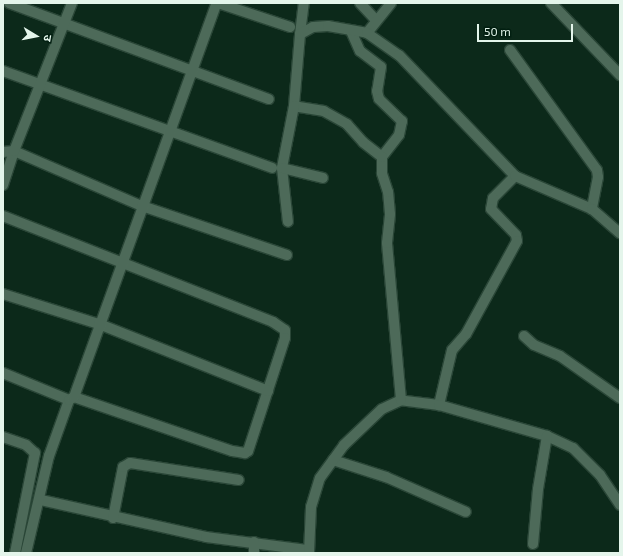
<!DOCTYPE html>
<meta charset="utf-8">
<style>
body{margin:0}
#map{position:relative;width:623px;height:556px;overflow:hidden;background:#0c291a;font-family:"Exo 2","Noto Sans Devanagari",sans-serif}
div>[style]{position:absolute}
.roads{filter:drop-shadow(1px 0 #2a4637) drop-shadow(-1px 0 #2a4637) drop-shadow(0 1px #2a4637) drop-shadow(0 -1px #2a4637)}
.street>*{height:10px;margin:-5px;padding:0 5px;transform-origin:5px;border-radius:5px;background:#4d6a59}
span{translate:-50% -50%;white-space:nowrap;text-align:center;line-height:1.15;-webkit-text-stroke:3.5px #021f11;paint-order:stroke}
.frame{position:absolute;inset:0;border:4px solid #e4f5eb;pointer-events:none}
.north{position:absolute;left:16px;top:16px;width:40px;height:40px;-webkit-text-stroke:3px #021f11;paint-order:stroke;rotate:100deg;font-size:11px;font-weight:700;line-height:16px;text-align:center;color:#e4f5eb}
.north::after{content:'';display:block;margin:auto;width:14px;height:18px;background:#e4f5eb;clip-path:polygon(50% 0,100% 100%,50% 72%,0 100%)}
.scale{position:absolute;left:477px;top:24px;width:96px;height:18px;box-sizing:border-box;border:2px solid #e4f5eb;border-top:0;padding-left:5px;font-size:12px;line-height:14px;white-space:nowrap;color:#e4f5eb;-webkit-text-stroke:3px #021f11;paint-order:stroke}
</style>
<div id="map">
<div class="roads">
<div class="street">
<div style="left:9px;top:3px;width:277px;rotate:20.3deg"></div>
<div style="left:218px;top:3px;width:76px;rotate:18.4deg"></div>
<div style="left:360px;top:3px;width:23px;rotate:47deg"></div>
<div style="left:551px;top:3px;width:100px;rotate:46.2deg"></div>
<div style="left:351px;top:31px;width:22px;rotate:66deg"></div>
<div style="left:360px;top:51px;width:26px;rotate:37deg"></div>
<div style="left:381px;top:67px;width:24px;rotate:99deg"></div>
<div style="left:377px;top:91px;width:8px;rotate:76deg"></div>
<div style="left:379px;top:99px;width:32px;rotate:44deg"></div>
<div style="left:402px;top:121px;width:14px;rotate:102deg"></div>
<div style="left:399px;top:135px;width:28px;rotate:128deg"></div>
<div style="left:367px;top:33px;width:38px;rotate:-51deg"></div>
<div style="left:300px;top:34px;width:31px;rotate:-83deg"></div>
<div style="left:510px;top:50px;width:148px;rotate:54.1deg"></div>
<div style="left:597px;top:170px;width:7px;rotate:82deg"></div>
<div style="left:598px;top:177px;width:33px;rotate:101deg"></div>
<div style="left:3px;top:71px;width:286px;rotate:19.8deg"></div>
<div style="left:294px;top:106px;width:72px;rotate:-85.2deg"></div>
<div style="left:300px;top:34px;width:15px;rotate:-28deg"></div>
<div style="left:313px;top:27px;width:15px;rotate:-4deg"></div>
<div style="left:328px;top:26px;width:40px;rotate:10deg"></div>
<div style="left:367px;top:33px;width:39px;rotate:35deg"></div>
<div style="left:399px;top:55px;width:168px;rotate:46.2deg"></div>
<div style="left:515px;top:176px;width:31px;rotate:135deg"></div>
<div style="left:493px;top:198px;width:11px;rotate:100deg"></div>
<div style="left:491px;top:209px;width:36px;rotate:46deg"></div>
<div style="left:516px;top:235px;width:6px;rotate:81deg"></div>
<div style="left:517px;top:241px;width:106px;rotate:118.7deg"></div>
<div style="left:466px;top:334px;width:21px;rotate:131deg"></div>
<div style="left:452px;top:350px;width:57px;rotate:103.3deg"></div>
<div style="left:439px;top:405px;width:38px;rotate:-173deg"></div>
<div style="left:3px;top:152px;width:11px;rotate:-5deg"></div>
<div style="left:14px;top:151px;width:139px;rotate:23.3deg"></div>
<div style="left:142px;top:206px;width:153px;rotate:18.7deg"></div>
<div style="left:282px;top:168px;width:54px;rotate:83.7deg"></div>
<div style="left:515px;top:176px;width:84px;rotate:23.2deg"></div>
<div style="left:592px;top:209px;width:37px;rotate:41deg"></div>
<div style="left:3px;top:185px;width:36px;rotate:-72deg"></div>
<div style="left:14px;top:151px;width:159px;rotate:-68.6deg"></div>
<div style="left:3px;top:216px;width:290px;rotate:21.4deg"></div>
<div style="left:273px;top:322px;width:14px;rotate:34deg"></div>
<div style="left:285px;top:330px;width:8px;rotate:90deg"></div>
<div style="left:285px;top:338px;width:119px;rotate:108.1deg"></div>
<div style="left:248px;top:451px;width:4px;rotate:146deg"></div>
<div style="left:245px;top:453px;width:13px;rotate:-171deg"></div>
<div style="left:232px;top:451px;width:167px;rotate:-161.1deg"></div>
<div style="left:3px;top:294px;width:101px;rotate:17.4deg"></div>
<div style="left:99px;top:324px;width:182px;rotate:21.6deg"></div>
<div style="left:524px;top:336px;width:13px;rotate:42deg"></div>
<div style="left:534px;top:345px;width:28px;rotate:23deg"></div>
<div style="left:560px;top:356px;width:73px;rotate:35deg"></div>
<div style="left:3px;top:373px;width:71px;rotate:22.2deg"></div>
<div style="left:439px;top:405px;width:112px;rotate:16deg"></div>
<div style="left:547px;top:436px;width:29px;rotate:25deg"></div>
<div style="left:573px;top:448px;width:38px;rotate:45deg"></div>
<div style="left:600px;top:475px;width:36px;rotate:56deg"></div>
<div style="left:3px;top:437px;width:24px;rotate:19deg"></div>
<div style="left:26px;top:445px;width:12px;rotate:42deg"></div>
<div style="left:35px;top:453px;width:102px;rotate:101.3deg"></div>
<div style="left:333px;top:460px;width:56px;rotate:17.8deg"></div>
<div style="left:386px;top:477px;width:87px;rotate:23.6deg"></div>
<div style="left:41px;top:500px;width:169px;rotate:12.6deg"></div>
<div style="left:206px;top:537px;width:102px;rotate:7.3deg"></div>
<div style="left:113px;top:518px;width:52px;rotate:-78.9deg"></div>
<div style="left:123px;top:467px;width:8px;rotate:-30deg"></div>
<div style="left:130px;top:463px;width:110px;rotate:8.9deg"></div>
<div style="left:533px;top:544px;width:55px;rotate:-84.8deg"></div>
<div style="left:538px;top:489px;width:54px;rotate:-80.4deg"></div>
<div style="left:26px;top:553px;width:100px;rotate:-76.7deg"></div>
<div style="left:49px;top:456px;width:59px;rotate:-70.3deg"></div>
<div style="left:69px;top:400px;width:6px;rotate:-31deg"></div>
<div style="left:74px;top:397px;width:419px;rotate:-70.1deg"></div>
<div style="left:254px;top:553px;width:11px;rotate:-90deg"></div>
<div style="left:309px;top:553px;width:46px;rotate:-87.5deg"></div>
<div style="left:311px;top:507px;width:30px;rotate:-73deg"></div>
<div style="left:320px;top:478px;width:41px;rotate:-54deg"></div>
<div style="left:344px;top:445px;width:52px;rotate:-43.5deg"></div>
<div style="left:382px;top:409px;width:21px;rotate:-25deg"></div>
<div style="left:401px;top:400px;width:158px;rotate:-95.1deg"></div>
<div style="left:387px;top:243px;width:29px;rotate:-84deg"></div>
<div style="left:390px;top:214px;width:22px;rotate:-95deg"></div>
<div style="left:388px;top:192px;width:20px;rotate:-108deg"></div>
<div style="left:382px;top:173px;width:16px;rotate:-90deg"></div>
<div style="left:382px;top:157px;width:24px;rotate:-142deg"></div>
<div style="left:363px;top:142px;width:24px;rotate:-132deg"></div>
<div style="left:347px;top:124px;width:26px;rotate:-151deg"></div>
<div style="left:324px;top:111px;width:30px;rotate:-171deg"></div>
<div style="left:294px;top:106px;width:63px;rotate:101deg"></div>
<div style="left:282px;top:168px;width:42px;rotate:13.7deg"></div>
</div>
</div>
<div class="frame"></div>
<div class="north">उ</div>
<div class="scale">50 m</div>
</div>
